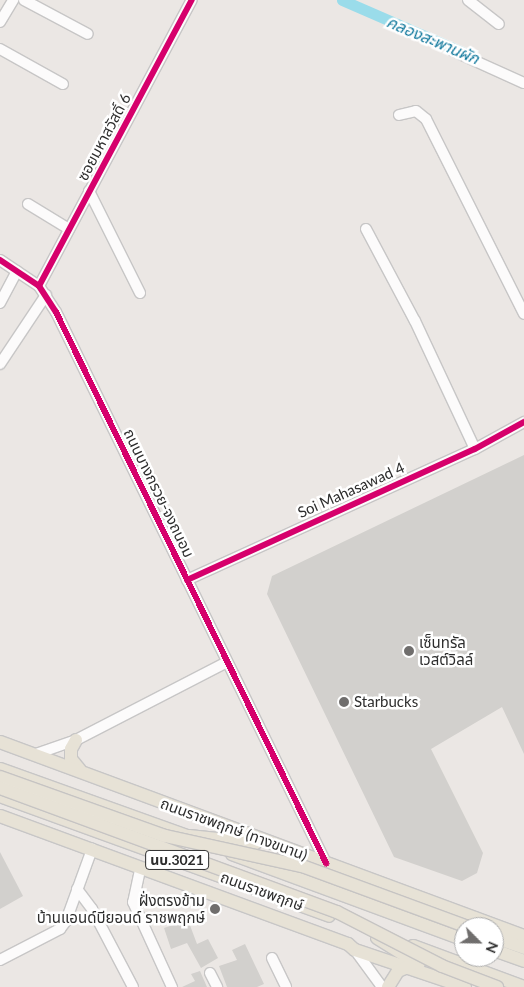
<!DOCTYPE html>
<meta charset="utf-8">
<style>
body{margin:0}
#map{position:relative;width:524px;height:987px;overflow:hidden;background:#ebe7e4;font-family:Lato,"Noto Sans Thai",sans-serif}
div>[style]{position:absolute}
.canal>*{height:11px;margin:-5.5px;padding:0 5.5px;transform-origin:5.5px;border-radius:5.5px;background:#9adcea}
.building>*{inset:0;background:#d2d0cd}
.roads{filter:drop-shadow(1px 0 #c7c6c6) drop-shadow(-1px 0 #c7c6c6) drop-shadow(0 1px #c7c6c6) drop-shadow(0 -1px #c7c6c6)}
.minor>*{height:10px;margin:-5px;padding:0 5px;transform-origin:5px;border-radius:5px;background:#fcfbfb}
.major>*{height:12px;margin:-6px;padding:0 6px;transform-origin:6px;border-radius:6px;background:#e7e2d6}
.bridges{filter:drop-shadow(1px 0 #c6c4c3) drop-shadow(-1px 0 #c6c4c3) drop-shadow(0 1px #c6c4c3) drop-shadow(0 -1px #c6c4c3)}
.major-bridge>*{height:12px;margin:-6px;padding:0 6px;transform-origin:6px;border-radius:6px;background:#e7e2d6}
.cycleway>*{height:6px;margin:-3px;padding:0 3px;transform-origin:3px;border-radius:3px;background:#d6006c}
.dots>*{width:14px;height:14px;translate:-50% -50%;box-sizing:border-box;border:2px solid #fff;border-radius:50%}
span{translate:-50% -50%;white-space:nowrap;text-align:center;line-height:1.15;-webkit-text-stroke:5px #fff;paint-order:stroke}
.shield-label span{padding:1px 4px;background:#fff;border:1px solid;border-radius:4px;-webkit-text-stroke-width:0}
.shield-label{font-size:14px;color:#2d2d2d;font-weight:700}
.street-label{font-size:15px;color:#2d2d2d}
.poi-label{font-size:15px;color:#2d2d2d}
.left{translate:0 -50%;text-align:left}
.right{translate:-100% -50%;text-align:right}
.water-label{font-size:16px;color:#12799d;font-style:italic}
.north{position:absolute;left:454px;top:917px;width:50px;height:50px;box-sizing:border-box;background:#fff;border:1px solid #ababab;border-radius:50%;rotate:113deg;font-size:14px;font-weight:700;line-height:20px;text-align:center;color:#2d2d2d}
.north::after{content:'';display:block;margin:auto;width:18px;height:22px;background:#706e6d;clip-path:polygon(50% 0,100% 100%,50% 72%,0 100%)}
</style>
<div id="map">
<div class="canal">
<div style="left:342px;top:0;width:133px;rotate:23.5deg"></div>
</div>
<div class="building">
<div style="clip-path:polygon(524px 455px,524px 754px,502px 707px,431px 749px,483px 853px,477px 873px,462px 881px,394px 857px,267px 594px,272px 576px)"></div>
<div style="clip-path:polygon(0 852px,23px 896px,0 909px)"></div>
<div style="clip-path:polygon(188px 920px,197px 944px,208px 939px,218px 958px,201px 968px,187px 943px,171px 949px,164px 928px)"></div>
<div style="clip-path:polygon(245px 944px,264px 984px,257px 987px,227px 987px,219px 966px,237px 960px,232px 950px)"></div>
<div style="clip-path:polygon(200px 971px,207px 987px,182px 987px,195px 981px,191px 974px)"></div>
</div>
<div class="roads">
<div class="minor">
<div style="left:24px;top:0;width:72px;rotate:28deg"></div>
<div style="left:468px;top:0;width:39px;rotate:38deg"></div>
<div style="left:0;top:22px;width:26px;rotate:-59deg"></div>
<div style="left:0;top:49px;width:72px;rotate:29.1deg"></div>
<div style="left:453px;top:51px;width:78px;rotate:24.3deg"></div>
<div style="left:399px;top:115px;width:17px;rotate:-13deg"></div>
<div style="left:416px;top:111px;width:13px;rotate:39deg"></div>
<div style="left:426px;top:119px;width:218px;rotate:63.3deg"></div>
<div style="left:89px;top:191px;width:114px;rotate:63.4deg"></div>
<div style="left:28px;top:204px;width:48px;rotate:31.4deg"></div>
<div style="left:366px;top:229px;width:104px;rotate:62deg"></div>
<div style="left:415px;top:321px;width:141px;rotate:64.9deg"></div>
<div style="left:0;top:260px;width:47px;rotate:33.7deg"></div>
<div style="left:39px;top:286px;width:31px;rotate:57deg"></div>
<div style="left:56px;top:312px;width:614px;rotate:63.89deg"></div>
<div style="left:39px;top:286px;width:324px;rotate:-61.9deg"></div>
<div style="left:0;top:303px;width:36px;rotate:-62deg"></div>
<div style="left:0;top:364px;width:83px;rotate:-56.3deg"></div>
<div style="left:187px;top:580px;width:316px;rotate:-24.5deg"></div>
<div style="left:475px;top:449px;width:56px;rotate:-28.9deg"></div>
<div style="left:36px;top:754px;width:42px;rotate:-19.3deg"></div>
<div style="left:76px;top:740px;width:170px;rotate:-27.3deg"></div>
<div style="left:140px;top:870px;width:33px;rotate:102deg"></div>
<div style="left:133px;top:902px;width:94px;rotate:65.4deg"></div>
<div style="left:77px;top:889px;width:25px;rotate:53deg"></div>
<div style="left:92px;top:909px;width:88px;rotate:62.3deg"></div>
<div style="left:355px;top:950px;width:46px;rotate:53.9deg"></div>
<div style="left:272px;top:958px;width:32px;rotate:64deg"></div>
<div style="left:0;top:960px;width:68px;rotate:-27.3deg"></div>
<div style="left:60px;top:929px;width:10px;rotate:-53deg"></div>
<div style="left:66px;top:921px;width:77px;rotate:-70.1deg"></div>
<div style="left:210px;top:973px;width:16px;rotate:63deg"></div>
</div>
<div class="major">
<div style="left:76px;top:740px;width:10px;rotate:119deg"></div>
<div style="left:71px;top:749px;width:10px;rotate:90deg"></div>
<div style="left:71px;top:759px;width:14px;rotate:51deg"></div>
<div style="left:0;top:742px;width:559px;rotate:20.32deg"></div>
<div style="left:0;top:769px;width:208px;rotate:19.7deg"></div>
<div style="left:0;top:796px;width:350px;rotate:20deg"></div>
<div style="left:0;top:816px;width:371px;rotate:20.2deg"></div>
<div style="left:348px;top:944px;width:9px;rotate:41deg"></div>
<div style="left:355px;top:950px;width:116px;rotate:18.6deg"></div>
<div style="left:189px;top:836px;width:67px;rotate:6deg"></div>
<div style="left:232px;top:854px;width:247px;rotate:20.3deg"></div>
<div style="left:494px;top:937px;width:32px;rotate:20deg"></div>
<div style="left:377px;top:938px;width:49px;rotate:31.8deg"></div>
<div style="left:413px;top:946px;width:118px;rotate:20.3deg"></div>
<div style="left:494px;top:950px;width:32px;rotate:20deg"></div>
<div style="left:388px;top:987px;width:19px;rotate:-58deg"></div>
<div style="left:398px;top:971px;width:13px;rotate:-23deg"></div>
</div>
</div>
<div class="bridges">
<div class="major-bridge">
<div style="left:0;top:777px;width:175px;rotate:19.7deg"></div>
<div style="left:165px;top:836px;width:140px;rotate:12.4deg"></div>
<div style="left:302px;top:866px;width:177px;rotate:20.2deg"></div>
<div style="left:0;top:788px;width:359px;rotate:20.2deg"></div>
<div style="left:337px;top:912px;width:118px;rotate:27.2deg"></div>
<div style="left:442px;top:966px;width:59px;rotate:20.9deg"></div>
</div>
</div>
<div class="cycleway">
<div style="left:0;top:260px;width:47px;rotate:33.7deg"></div>
<div style="left:39px;top:286px;width:31px;rotate:57deg"></div>
<div style="left:56px;top:312px;width:614px;rotate:63.89deg"></div>
<div style="left:39px;top:286px;width:324px;rotate:-61.9deg"></div>
<div style="left:187px;top:580px;width:316px;rotate:-24.5deg"></div>
<div style="left:475px;top:449px;width:56px;rotate:-28.9deg"></div>
</div>
<div class="dots">
<div style="left:409px;top:651px;background:#706e6d"></div>
<div style="left:344px;top:702px;background:#706e6d"></div>
<div style="left:215px;top:909px;background:#706e6d"></div>
</div>
<div class="shield-label">
<span style="left:177px;top:860px">นบ.3021</span>
</div>
<div class="street-label">
<span style="left:104px;top:137px;rotate:-62deg">ซอยมหาสวัสดิ์ 6</span>
<span style="left:351px;top:490px;rotate:-24deg">Soi Mahasawad 4</span>
<span style="left:159px;top:493px;rotate:64deg">ถนนบางกรวย-จงถนอม</span>
<span style="left:234px;top:829px;rotate:20deg">ถนนราชพฤกษ์ (ทางขนาน)</span>
<span style="left:262px;top:891px;rotate:20deg">ถนนราชพฤกษ์</span>
</div>
<div class="poi-label">
<span class="left" style="left:419px;top:651px">เซ็นทรัล<br>เวสต์วิลล์</span>
<span class="left" style="left:354px;top:702px">Starbucks</span>
<span class="right" style="left:205px;top:909px">ฝั่งตรงข้าม<br>บ้านแอนด์บียอนด์ ราชพฤกษ์</span>
</div>
<div class="water-label">
<span style="left:433px;top:40px;rotate:23deg">คลองสะพานผัก</span>
</div>
<div class="north">N</div>
</div>
